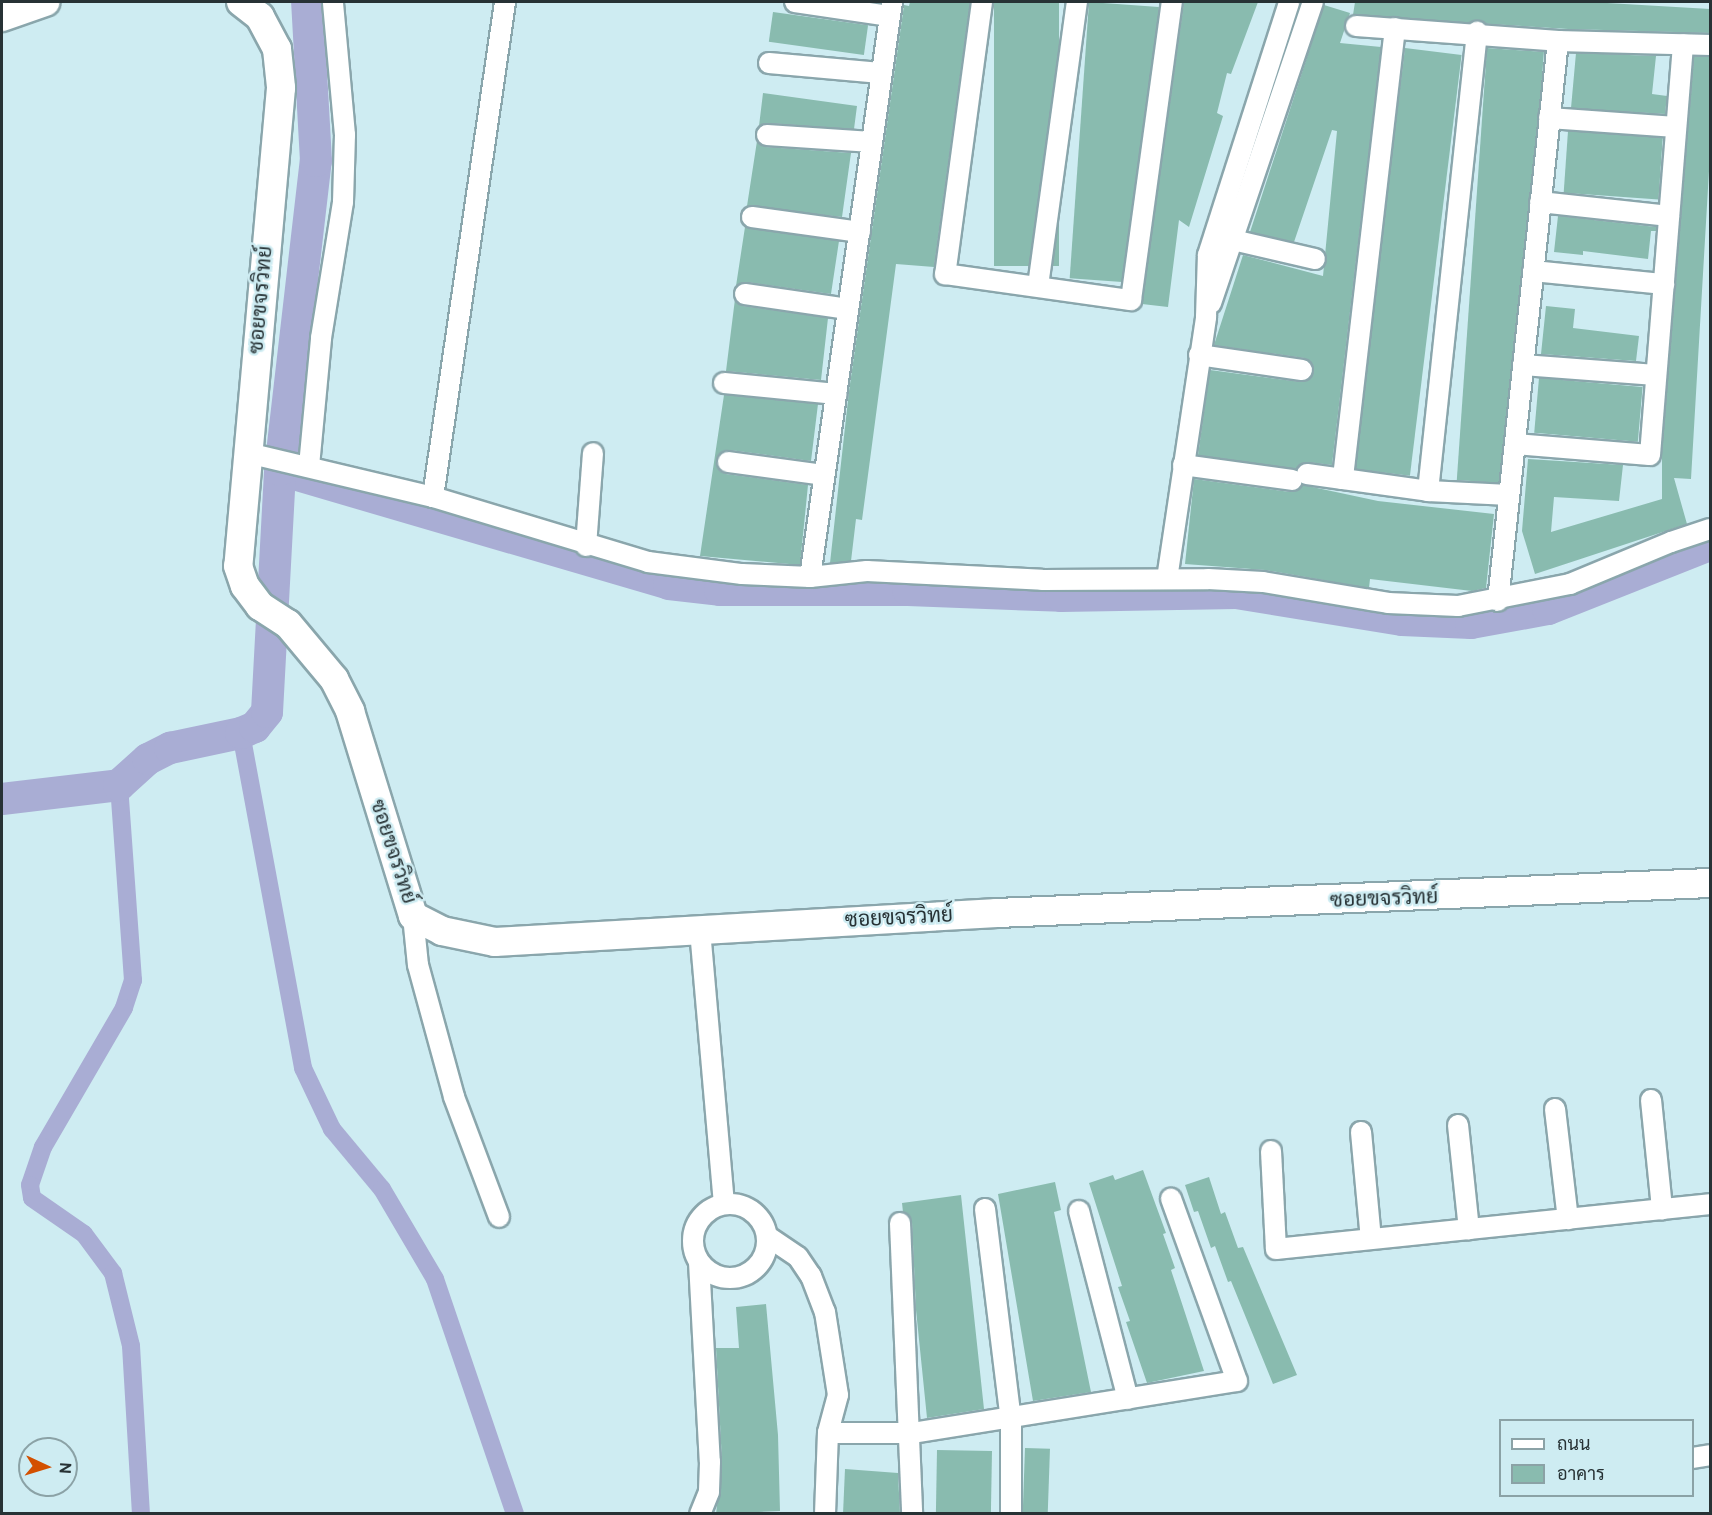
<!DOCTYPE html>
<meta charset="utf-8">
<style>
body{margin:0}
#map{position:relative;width:1712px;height:1515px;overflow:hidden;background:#ceecf2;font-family:Overpass,Sarabun,sans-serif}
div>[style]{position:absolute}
.canal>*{height:18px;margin:-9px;padding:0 9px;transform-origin:9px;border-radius:9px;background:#a9add4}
.river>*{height:32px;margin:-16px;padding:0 16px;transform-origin:16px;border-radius:16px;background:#a9add4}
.building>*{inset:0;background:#89bbaf;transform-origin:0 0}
.roads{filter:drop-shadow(2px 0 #8aa6ac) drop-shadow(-2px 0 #8aa6ac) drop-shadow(0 2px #8aa6ac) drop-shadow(0 -2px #8aa6ac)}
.street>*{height:20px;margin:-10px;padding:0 10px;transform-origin:10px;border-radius:10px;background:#fff}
.street>.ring{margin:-10px;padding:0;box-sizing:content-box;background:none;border:20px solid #fff;border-radius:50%}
.secondary>*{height:28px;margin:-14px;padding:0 14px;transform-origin:14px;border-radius:14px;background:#fff}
span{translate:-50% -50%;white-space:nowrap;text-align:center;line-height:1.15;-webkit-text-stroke:5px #ceecf2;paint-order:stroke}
.street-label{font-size:21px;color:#273235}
.frame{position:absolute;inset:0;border:3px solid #273235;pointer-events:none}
.legend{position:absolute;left:1499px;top:1419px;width:195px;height:78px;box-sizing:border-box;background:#ceecf2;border:2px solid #8ba2a6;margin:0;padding:8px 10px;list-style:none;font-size:18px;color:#273235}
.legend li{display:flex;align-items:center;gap:12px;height:30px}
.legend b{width:30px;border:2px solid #8ba2a6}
.north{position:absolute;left:18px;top:1437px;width:60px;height:60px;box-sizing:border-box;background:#ceecf2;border:2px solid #8ba2a6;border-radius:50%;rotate:94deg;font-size:16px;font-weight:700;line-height:24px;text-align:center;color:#273235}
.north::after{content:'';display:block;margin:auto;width:21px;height:27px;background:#d35000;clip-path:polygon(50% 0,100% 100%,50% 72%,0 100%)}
</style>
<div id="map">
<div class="canal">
<div style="left:241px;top:733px;width:341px;rotate:79.5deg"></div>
<div style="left:303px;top:1068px;width:68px;rotate:64.6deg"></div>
<div style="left:332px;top:1129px;width:78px;rotate:50.2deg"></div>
<div style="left:382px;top:1189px;width:104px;rotate:59.5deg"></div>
<div style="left:435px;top:1279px;width:248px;rotate:71.2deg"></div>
<div style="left:119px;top:785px;width:196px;rotate:85.9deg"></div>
<div style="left:133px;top:980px;width:29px;rotate:108deg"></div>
<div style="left:124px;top:1008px;width:161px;rotate:120.2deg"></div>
<div style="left:43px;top:1147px;width:40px;rotate:108.9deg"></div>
<div style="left:30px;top:1185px;width:13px;rotate:81deg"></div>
<div style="left:32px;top:1198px;width:63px;rotate:34.7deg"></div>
<div style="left:84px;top:1234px;width:49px;rotate:53.4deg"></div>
<div style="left:113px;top:1273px;width:75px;rotate:76.1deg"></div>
<div style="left:131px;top:1346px;width:168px;rotate:86.6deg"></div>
</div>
<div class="river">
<div style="left:280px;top:470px;width:405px;rotate:16.3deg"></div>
<div style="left:669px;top:584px;width:51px;rotate:6.7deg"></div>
<div style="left:720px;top:590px;width:188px"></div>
<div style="left:908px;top:590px;width:153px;rotate:2.2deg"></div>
<div style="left:1061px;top:596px;width:175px;rotate:-1deg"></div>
<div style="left:1236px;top:593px;width:168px;rotate:9.2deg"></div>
<div style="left:1402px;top:620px;width:69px;rotate:2.5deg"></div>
<div style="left:1471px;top:623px;width:78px;rotate:-10.3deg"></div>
<div style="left:1548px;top:609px;width:174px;rotate:-21.6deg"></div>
<div style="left:2px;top:799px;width:118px;rotate:-6.8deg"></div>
<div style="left:119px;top:785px;width:39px;rotate:-42deg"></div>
<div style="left:148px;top:759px;width:25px;rotate:-27deg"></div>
<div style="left:170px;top:748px;width:73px;rotate:-11.9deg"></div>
<div style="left:241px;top:733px;width:15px;rotate:-23deg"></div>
<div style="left:255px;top:727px;width:19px;rotate:-51deg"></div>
<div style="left:267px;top:712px;width:242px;rotate:-86.9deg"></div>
<div style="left:280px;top:470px;width:311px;rotate:-83.4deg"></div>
<div style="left:316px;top:161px;width:159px;rotate:-93.2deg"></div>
</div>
<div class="building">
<div style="clip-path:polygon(910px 2px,970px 2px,934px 267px,896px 264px,862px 520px,856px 519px,851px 561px,830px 563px,849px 391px,904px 5px,909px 6px)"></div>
<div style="left:994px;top:2px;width:65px;height:264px"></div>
<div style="left:1089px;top:2px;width:70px;height:277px;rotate:4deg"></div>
<div style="clip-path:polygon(1184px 2px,1258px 2px,1231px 74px,1227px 73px,1217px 113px,1223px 116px,1189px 227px,1179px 220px,1168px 307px,1142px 304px)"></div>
<div style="clip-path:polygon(1355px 2px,1590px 2px,1710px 9px,1710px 33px,1568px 29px,1353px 15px)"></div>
<div style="clip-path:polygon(1324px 5px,1350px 13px,1340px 43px,1381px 47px,1332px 465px,1308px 462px,1296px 469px,1198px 455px,1210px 370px,1301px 382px,1314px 372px,1313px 365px,1304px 358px,1214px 345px,1243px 255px,1323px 276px,1337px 131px,1332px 130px,1294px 242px,1250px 232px)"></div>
<div style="left:773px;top:12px;width:96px;height:30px;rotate:8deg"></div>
<div style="left:1405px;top:48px;width:57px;height:424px;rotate:7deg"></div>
<div style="left:1487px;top:48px;width:57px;height:433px;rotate:4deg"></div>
<div style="clip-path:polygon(1576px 53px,1656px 56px,1652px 94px,1667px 96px,1665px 114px,1571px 108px)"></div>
<div style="clip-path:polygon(1694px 57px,1710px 57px,1710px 154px,1691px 479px,1674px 478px,1687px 524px,1535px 574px,1522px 531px,1528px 459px,1623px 465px,1619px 501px,1554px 497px,1551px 532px,1662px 499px,1662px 453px)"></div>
<div style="clip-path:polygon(763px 93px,857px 106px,854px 129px,768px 123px,759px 126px)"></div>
<div style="left:1568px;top:131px;width:95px;height:62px;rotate:4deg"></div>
<div style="clip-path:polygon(757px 141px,766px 147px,851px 153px,842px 217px,747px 206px)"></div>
<div style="clip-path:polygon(1558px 216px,1656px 227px,1656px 231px,1651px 231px,1648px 259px,1583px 251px,1583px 255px,1554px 252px)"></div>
<div style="clip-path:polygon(745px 227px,839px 241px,831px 294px,747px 282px,736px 286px)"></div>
<div style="clip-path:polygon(735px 299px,743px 306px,828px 318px,821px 380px,726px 371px)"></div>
<div style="clip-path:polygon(1546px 306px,1575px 309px,1573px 328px,1639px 336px,1636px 361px,1541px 354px)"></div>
<div style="left:1539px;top:378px;width:104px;height:55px;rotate:5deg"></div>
<div style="clip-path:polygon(724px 395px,818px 404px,811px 461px,730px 450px,719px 454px,716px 461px,720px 471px,726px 474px,808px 485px,800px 565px,700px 556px)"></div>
<div style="clip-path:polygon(1194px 479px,1290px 492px,1303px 485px,1378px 501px,1494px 514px,1486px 588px,1472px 591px,1370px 579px,1369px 588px,1265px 570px,1185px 564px)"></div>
<div style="clip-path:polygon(1143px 1170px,1166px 1233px,1163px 1234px,1175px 1268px,1171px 1270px,1204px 1371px,1147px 1383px,1126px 1322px,1130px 1321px,1118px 1287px,1122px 1286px,1089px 1183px,1113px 1175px,1115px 1180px)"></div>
<div style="clip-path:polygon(1209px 1177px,1221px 1214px,1225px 1212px,1238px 1248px,1243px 1247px,1297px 1375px,1273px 1384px,1231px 1281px,1228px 1282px,1215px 1246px,1211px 1248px,1198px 1211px,1194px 1212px,1185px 1185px)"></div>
<div style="clip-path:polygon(1055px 1182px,1061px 1210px,1054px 1212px,1091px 1392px,1033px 1401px,998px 1194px)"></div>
<div style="clip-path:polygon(961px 1195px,984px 1409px,927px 1418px,916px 1310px,912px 1222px,903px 1212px,902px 1203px)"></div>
<div style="clip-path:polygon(766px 1304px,778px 1435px,780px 1511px,716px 1514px,722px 1462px,716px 1348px,739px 1348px,736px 1307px)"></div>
<div style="left:1025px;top:1448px;width:25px;height:66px;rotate:2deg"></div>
<div style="left:937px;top:1450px;width:55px;height:64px;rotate:1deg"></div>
<div style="clip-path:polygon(845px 1469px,898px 1473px,900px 1514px,843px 1514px)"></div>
</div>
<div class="roads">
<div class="street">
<div style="left:795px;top:2px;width:96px;rotate:8.4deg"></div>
<div style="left:982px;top:2px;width:275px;rotate:97.7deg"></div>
<div style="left:945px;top:274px;width:188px;rotate:8deg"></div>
<div style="left:1131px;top:300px;width:301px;rotate:-82.2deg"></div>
<div style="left:1356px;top:26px;width:203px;rotate:4.2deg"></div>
<div style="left:1558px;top:41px;width:563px;rotate:96.12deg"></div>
<div style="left:1395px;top:28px;width:454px;rotate:96.6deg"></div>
<div style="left:1343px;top:479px;width:86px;rotate:8deg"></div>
<div style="left:1428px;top:491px;width:81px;rotate:2.8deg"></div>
<div style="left:1558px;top:41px;width:152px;rotate:1.5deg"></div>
<div style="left:769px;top:63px;width:112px;rotate:5.1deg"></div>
<div style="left:1549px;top:118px;width:127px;rotate:4.1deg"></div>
<div style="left:767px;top:135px;width:105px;rotate:3.8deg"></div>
<div style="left:1540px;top:202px;width:130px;rotate:6.2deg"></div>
<div style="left:752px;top:217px;width:109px;rotate:7.9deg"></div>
<div style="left:1233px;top:240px;width:84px;rotate:13deg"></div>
<div style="left:1533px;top:271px;width:132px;rotate:5.7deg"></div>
<div style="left:1038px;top:286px;width:287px;rotate:-82.2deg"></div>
<div style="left:745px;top:294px;width:104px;rotate:8.3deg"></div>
<div style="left:1211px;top:303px;width:318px;rotate:-71.3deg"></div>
<div style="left:1199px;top:355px;width:104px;rotate:8.3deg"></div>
<div style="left:1523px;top:365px;width:133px;rotate:4.3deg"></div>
<div style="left:724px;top:383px;width:113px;rotate:5.6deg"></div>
<div style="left:1515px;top:444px;width:135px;rotate:4.7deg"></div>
<div style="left:1650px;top:455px;width:412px;rotate:-85.4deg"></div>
<div style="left:248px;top:453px;width:190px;rotate:13.4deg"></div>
<div style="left:433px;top:497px;width:225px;rotate:16.8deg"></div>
<div style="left:648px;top:562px;width:95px;rotate:7.3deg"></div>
<div style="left:742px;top:574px;width:68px;rotate:2.5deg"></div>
<div style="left:810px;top:577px;width:57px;rotate:-6deg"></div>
<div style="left:867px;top:571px;width:175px;rotate:2.9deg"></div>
<div style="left:1042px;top:580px;width:166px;rotate:-0.3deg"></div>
<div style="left:1208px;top:579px;width:55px;rotate:3.1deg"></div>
<div style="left:1263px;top:582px;width:127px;rotate:9.5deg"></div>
<div style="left:1388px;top:603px;width:70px;rotate:2.5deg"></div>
<div style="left:1458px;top:606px;width:114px;rotate:-11.1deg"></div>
<div style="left:1570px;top:584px;width:109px;rotate:-22.6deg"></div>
<div style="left:1671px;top:542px;width:41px;rotate:-18.4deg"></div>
<div style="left:728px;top:462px;width:97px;rotate:7.7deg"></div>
<div style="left:1183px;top:465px;width:110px;rotate:7.8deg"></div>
<div style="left:309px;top:466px;width:129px;rotate:-84.6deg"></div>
<div style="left:321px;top:338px;width:138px;rotate:-80.8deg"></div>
<div style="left:343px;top:202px;width:67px;rotate:-88.3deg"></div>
<div style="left:345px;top:135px;width:134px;rotate:-95.2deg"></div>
<div style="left:1307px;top:474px;width:36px;rotate:8deg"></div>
<div style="left:1428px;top:491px;width:462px;rotate:-83.9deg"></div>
<div style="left:433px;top:497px;width:500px;rotate:-81.72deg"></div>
<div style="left:586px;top:546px;width:93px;rotate:-85.7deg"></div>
<div style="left:810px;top:577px;width:581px;rotate:-81.88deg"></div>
<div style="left:1167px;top:579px;width:265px;rotate:-81.5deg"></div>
<div style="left:1206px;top:317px;width:62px;rotate:-88.2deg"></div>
<div style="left:1208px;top:255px;width:266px;rotate:-72.2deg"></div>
<div style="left:413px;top:916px;width:49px;rotate:84.2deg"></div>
<div style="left:418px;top:965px;width:137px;rotate:74.7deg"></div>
<div style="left:454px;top:1097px;width:128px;rotate:69.4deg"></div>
<div style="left:700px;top:930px;width:275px;rotate:85deg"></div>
<div style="left:1651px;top:1100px;width:110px;rotate:84.2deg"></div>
<div style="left:1555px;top:1109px;width:111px;rotate:83.3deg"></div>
<div style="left:1458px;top:1125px;width:105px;rotate:84deg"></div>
<div style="left:1361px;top:1132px;width:107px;rotate:84.7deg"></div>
<div style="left:1271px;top:1151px;width:98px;rotate:87.1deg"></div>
<div style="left:1276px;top:1249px;width:436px;rotate:-5.9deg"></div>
<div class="ring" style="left:693px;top:1204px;width:54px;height:54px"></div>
<div style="left:985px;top:1209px;width:213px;rotate:83deg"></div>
<div style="left:1011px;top:1420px;width:94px;rotate:90deg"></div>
<div style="left:1079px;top:1211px;width:194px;rotate:75.4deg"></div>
<div style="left:900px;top:1223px;width:291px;rotate:87.6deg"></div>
<div style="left:767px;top:1236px;width:37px;rotate:34deg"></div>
<div style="left:798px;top:1257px;width:23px;rotate:56deg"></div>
<div style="left:811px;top:1276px;width:39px;rotate:69deg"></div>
<div style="left:825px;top:1312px;width:84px;rotate:81.1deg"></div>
<div style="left:838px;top:1395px;width:39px;rotate:105deg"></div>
<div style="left:828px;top:1433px;width:84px"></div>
<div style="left:912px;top:1433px;width:329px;rotate:-9.1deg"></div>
<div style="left:1237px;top:1381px;width:194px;rotate:-109.9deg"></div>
<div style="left:699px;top:1262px;width:200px;rotate:86.9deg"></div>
<div style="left:710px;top:1462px;width:30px;rotate:92deg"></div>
<div style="left:709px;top:1492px;width:24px;rotate:112deg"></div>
<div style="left:1692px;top:1458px;width:18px;rotate:-9deg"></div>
<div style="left:825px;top:1514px;width:81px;rotate:-87.9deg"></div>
</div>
<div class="secondary">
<div style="left:241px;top:2px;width:24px;rotate:38deg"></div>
<div style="left:260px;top:17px;width:36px;rotate:62deg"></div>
<div style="left:277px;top:49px;width:39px;rotate:84deg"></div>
<div style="left:281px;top:88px;width:480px;rotate:95.1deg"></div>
<div style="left:238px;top:566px;width:21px;rotate:71deg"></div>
<div style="left:245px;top:586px;width:25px;rotate:53deg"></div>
<div style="left:260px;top:606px;width:33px;rotate:33deg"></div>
<div style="left:288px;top:624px;width:72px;rotate:50.1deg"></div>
<div style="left:334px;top:679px;width:36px;rotate:63deg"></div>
<div style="left:350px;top:711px;width:214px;rotate:72.9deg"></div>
<div style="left:413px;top:916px;width:33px;rotate:27deg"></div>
<div style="left:442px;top:931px;width:54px;rotate:11.7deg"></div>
<div style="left:495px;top:942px;width:503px;rotate:-3.31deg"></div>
<div style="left:997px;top:913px;width:714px;rotate:-2.41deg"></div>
<div style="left:2px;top:17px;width:46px;rotate:-19.2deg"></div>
</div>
</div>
<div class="street-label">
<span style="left:262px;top:300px;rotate:-85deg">ซอยขจรวิทย์</span>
<span style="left:392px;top:852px;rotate:72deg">ซอยขจรวิทย์</span>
<span style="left:1384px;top:900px;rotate:-2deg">ซอยขจรวิทย์</span>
<span style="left:899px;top:919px;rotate:-3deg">ซอยขจรวิทย์</span>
</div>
<div class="frame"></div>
<ul class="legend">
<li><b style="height:8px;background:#fff"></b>ถนน</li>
<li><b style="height:16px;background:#89bbaf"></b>อาคาร</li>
</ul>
<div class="north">N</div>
</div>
